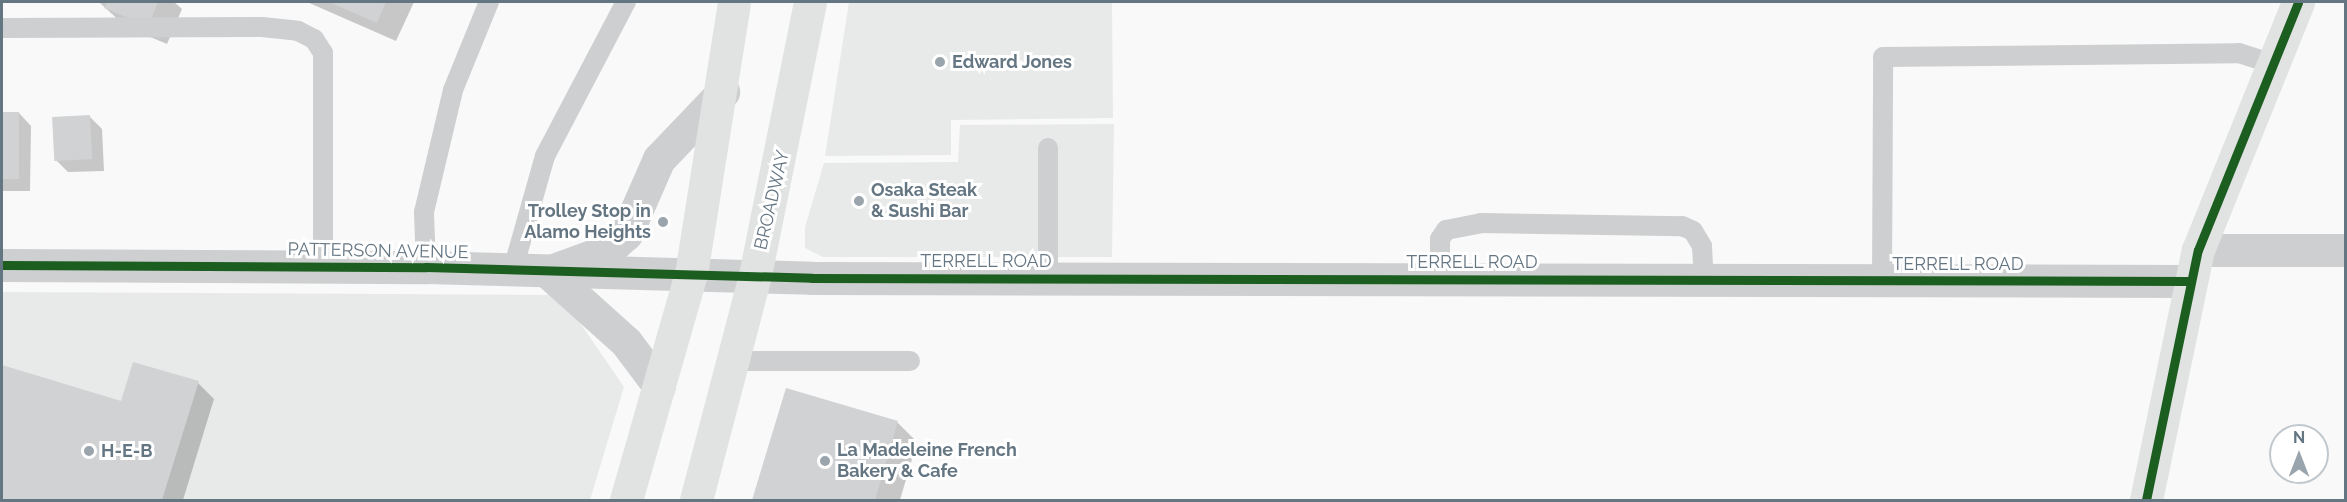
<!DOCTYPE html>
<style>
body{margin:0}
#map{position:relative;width:2347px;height:502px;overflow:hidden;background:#f9f9f9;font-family:Raleway,sans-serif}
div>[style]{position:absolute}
.built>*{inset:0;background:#e8e9e9}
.shadow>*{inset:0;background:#0003}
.building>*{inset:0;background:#d0d2d3;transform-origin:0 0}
.lane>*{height:20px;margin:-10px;padding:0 10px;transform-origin:10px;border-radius:10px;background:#cecfd0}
.street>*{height:33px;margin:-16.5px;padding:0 16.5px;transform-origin:16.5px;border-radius:16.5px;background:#cecfd0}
.secondary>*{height:33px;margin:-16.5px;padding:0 16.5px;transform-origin:16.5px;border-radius:16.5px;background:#e1e2e2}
.primary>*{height:33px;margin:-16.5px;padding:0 16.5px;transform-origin:16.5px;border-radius:16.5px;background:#e1e2e2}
.cycleway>*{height:9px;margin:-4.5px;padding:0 4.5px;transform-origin:4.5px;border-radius:4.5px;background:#1b5e20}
.dots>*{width:16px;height:16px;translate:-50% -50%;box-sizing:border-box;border:3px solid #fff;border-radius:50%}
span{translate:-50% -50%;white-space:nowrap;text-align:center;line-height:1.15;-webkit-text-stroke:6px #fff;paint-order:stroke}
.poi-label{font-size:18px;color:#657683;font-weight:700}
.left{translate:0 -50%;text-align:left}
.right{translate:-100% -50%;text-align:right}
.street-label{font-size:18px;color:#657683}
.frame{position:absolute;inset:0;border:3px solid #657683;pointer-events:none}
.north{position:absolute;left:2269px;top:424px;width:60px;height:60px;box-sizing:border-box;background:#fff;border:2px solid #c1c8cd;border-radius:50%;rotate:0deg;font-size:16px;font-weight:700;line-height:24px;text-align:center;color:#657683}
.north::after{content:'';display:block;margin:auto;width:21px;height:27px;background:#99a4ac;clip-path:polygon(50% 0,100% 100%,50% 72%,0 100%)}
</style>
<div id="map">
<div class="built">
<div style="clip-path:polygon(849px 2px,1112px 2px,1113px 118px,951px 120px,951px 155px,825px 156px)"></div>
<div style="clip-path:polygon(1114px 124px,1112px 257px,823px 257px,805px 248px,805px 227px,824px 163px,958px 162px,960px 125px)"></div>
<div style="clip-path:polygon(2px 292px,561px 295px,624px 387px,590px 500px,2px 500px)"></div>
</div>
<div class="shadow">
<div style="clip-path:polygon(99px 2px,174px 2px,182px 9px,167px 44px,126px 27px)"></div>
<div style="clip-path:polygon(307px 2px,414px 2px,396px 41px)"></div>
<div style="clip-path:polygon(2px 113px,19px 113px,31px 126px,30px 191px,2px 191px)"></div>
<div style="clip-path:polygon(89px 116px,102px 129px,104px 171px,68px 172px,56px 160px)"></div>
<div style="clip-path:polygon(2px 366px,122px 403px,198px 383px,214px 399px,183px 500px,2px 500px)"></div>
<div style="clip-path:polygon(787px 390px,898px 423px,917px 442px,900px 500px,754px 500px)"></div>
</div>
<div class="building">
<div style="clip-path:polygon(107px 2px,158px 2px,148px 26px,104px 8px)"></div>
<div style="clip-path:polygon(329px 2px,386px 2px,377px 23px)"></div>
<div style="left:2px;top:112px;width:17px;height:67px"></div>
<div style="left:90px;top:115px;width:44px;height:38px;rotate:87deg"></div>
<div style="clip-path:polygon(133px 362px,199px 381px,162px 500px,2px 500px,2px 365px,121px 401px)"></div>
<div style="clip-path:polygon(786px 388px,898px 421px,875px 500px,752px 500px)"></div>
</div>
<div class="lane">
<div style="left:2px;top:28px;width:260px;rotate:-0.2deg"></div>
<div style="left:262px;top:27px;width:36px;rotate:6deg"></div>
<div style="left:298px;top:31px;width:18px;rotate:27deg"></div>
<div style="left:314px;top:39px;width:17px;rotate:57deg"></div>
<div style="left:323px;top:53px;width:213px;rotate:90deg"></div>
<div style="left:1048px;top:148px;width:130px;rotate:90deg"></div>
<div style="left:426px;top:267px;width:55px;rotate:-92.1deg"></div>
<div style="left:424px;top:212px;width:125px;rotate:-76.6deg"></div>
<div style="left:453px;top:90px;width:95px;rotate:-67.8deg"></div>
<div style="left:513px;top:269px;width:117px;rotate:-74.2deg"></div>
<div style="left:545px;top:156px;width:174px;rotate:-62.3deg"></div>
<div style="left:1440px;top:279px;width:40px;rotate:-90deg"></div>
<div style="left:1440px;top:239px;width:11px;rotate:-56deg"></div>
<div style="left:1446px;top:230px;width:36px;rotate:-11deg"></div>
<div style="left:1481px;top:223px;width:201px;rotate:0.9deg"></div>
<div style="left:1682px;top:226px;width:12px;rotate:24deg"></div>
<div style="left:1693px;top:231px;width:17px;rotate:59deg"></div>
<div style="left:1702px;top:246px;width:34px;rotate:87deg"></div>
<div style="left:1882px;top:280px;width:223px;rotate:-89.7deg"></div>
<div style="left:1883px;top:57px;width:356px;rotate:-0.6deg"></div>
<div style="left:2239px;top:53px;width:36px;rotate:18deg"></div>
<div style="left:733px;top:361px;width:177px"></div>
</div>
<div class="street">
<div style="left:2198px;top:250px;width:148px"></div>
<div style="left:2px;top:265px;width:424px;rotate:0.3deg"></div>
<div style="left:426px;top:267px;width:386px;rotate:1.6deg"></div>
<div style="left:812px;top:278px;width:1377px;rotate:0.12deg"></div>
<div style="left:659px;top:386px;width:55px;rotate:-126.9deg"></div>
<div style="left:626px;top:342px;width:105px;rotate:-138.1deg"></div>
<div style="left:548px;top:272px;width:64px;rotate:-20.1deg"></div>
<div style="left:608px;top:250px;width:24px;rotate:-42deg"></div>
<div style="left:626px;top:234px;width:82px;rotate:-66.3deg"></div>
<div style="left:659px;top:159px;width:93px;rotate:-46.3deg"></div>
</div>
<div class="secondary">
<div style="left:2146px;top:500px;width:255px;rotate:-78.3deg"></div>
<div style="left:2198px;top:250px;width:267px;rotate:-68deg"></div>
</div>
<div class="primary">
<div style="left:626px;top:500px;width:235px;rotate:-74deg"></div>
<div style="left:691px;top:274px;width:275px;rotate:-81deg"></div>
<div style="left:696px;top:500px;width:233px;rotate:-75.3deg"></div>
<div style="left:755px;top:275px;width:278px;rotate:-78.6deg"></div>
</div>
<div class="cycleway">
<div style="left:2px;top:265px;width:424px;rotate:0.3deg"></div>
<div style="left:426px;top:267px;width:386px;rotate:1.6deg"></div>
<div style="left:812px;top:278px;width:1377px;rotate:0.12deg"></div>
<div style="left:2146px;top:500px;width:255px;rotate:-78.3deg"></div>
<div style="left:2198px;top:250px;width:267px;rotate:-68deg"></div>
</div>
<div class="dots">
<div style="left:940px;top:62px;background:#99a4ac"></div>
<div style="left:859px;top:201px;background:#99a4ac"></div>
<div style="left:663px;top:222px;background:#99a4ac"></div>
<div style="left:89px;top:451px;background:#99a4ac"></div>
<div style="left:825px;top:461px;background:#99a4ac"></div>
</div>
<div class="poi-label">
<span class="left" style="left:952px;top:62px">Edward Jones</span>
<span class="left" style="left:871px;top:201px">Osaka Steak<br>&amp; Sushi Bar</span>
<span class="right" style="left:651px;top:222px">Trolley Stop in<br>Alamo Heights</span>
<span class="left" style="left:101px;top:451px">H-E-B</span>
<span class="left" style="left:837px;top:461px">La Madeleine French<br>Bakery &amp; Cafe</span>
</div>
<div class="street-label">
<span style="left:772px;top:200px;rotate:-77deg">BROADWAY</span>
<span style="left:378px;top:251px;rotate:1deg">PATTERSON AVENUE</span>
<span style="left:986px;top:261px">TERRELL ROAD</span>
<span style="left:1472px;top:262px">TERRELL ROAD</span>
<span style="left:1958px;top:264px">TERRELL ROAD</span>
</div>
<div class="frame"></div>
<div class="north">N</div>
</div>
